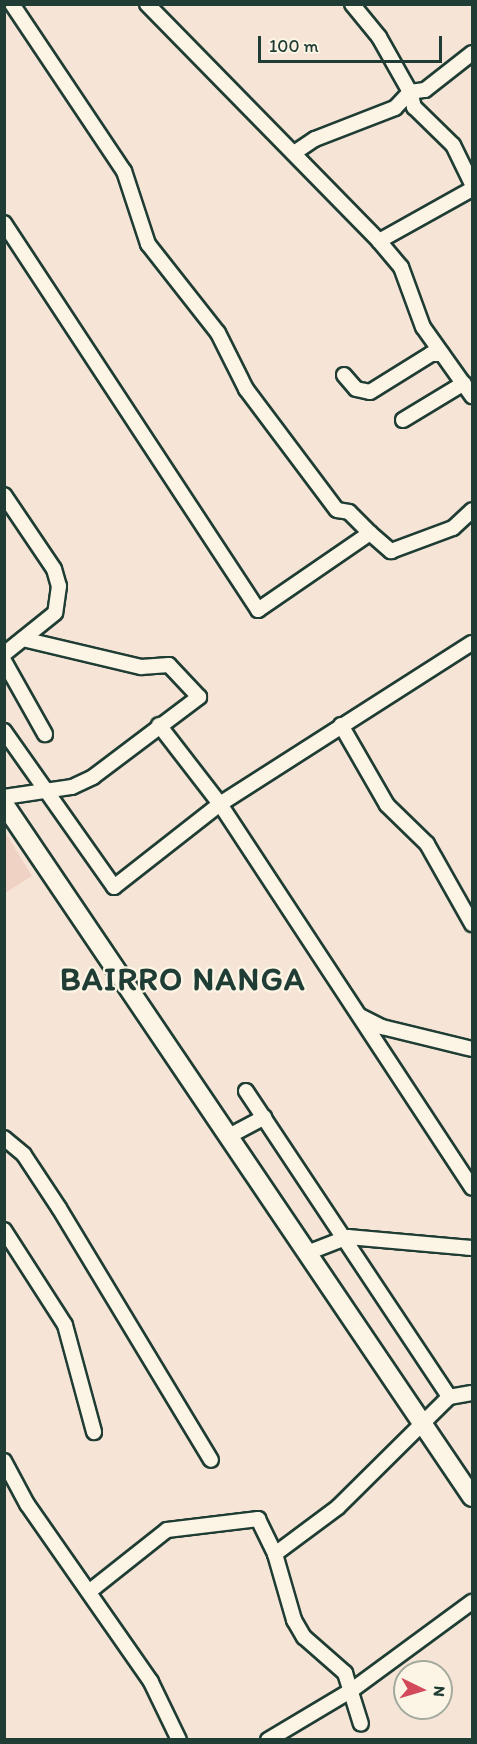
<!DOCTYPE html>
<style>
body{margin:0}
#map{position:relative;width:477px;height:1744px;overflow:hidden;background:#f6e5d6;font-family:Itim,sans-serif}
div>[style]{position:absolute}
.built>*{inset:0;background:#efd2c3}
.roads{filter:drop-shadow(2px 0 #1f3d34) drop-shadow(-2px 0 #1f3d34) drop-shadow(0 2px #1f3d34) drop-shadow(0 -2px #1f3d34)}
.street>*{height:14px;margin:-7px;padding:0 7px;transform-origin:7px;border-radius:7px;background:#fcf5e5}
.secondary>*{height:18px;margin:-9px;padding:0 9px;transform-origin:9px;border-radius:9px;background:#fcf5e5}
span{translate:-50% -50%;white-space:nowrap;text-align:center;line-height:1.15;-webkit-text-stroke:4.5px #fcf5e5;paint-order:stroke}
.district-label{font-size:32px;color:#1f3d34;font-weight:700;letter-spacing:1.5px}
.frame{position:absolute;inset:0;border:6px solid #1f3d34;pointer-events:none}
.north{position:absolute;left:393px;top:1660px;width:60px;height:60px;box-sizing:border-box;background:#fcf5e5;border:2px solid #a4ab9e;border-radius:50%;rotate:95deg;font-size:16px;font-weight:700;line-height:24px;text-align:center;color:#1f3d34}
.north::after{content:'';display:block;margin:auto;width:21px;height:27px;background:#d1495b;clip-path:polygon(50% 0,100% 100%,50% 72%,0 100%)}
.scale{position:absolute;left:258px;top:36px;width:184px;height:27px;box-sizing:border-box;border:3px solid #1f3d34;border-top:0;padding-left:8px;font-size:18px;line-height:21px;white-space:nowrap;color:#1f3d34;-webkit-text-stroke:4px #fcf5e5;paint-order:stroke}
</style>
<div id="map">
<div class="built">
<div style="clip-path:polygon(5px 832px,32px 876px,5px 893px,4px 893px)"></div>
</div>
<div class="roads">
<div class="street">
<div style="left:12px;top:4px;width:201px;rotate:56.2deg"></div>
<div style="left:124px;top:171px;width:77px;rotate:71.8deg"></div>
<div style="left:148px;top:244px;width:113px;rotate:51.8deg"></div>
<div style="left:218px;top:333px;width:63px;rotate:63.4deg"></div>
<div style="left:246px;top:389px;width:151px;rotate:53.1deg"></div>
<div style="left:337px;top:510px;width:12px;rotate:9deg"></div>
<div style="left:349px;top:512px;width:30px;rotate:45deg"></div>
<div style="left:147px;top:4px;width:332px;rotate:45.6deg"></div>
<div style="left:379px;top:241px;width:34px;rotate:50deg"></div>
<div style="left:401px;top:267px;width:64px;rotate:69.9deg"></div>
<div style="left:423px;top:327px;width:85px;rotate:54.6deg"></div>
<div style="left:352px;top:4px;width:43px;rotate:50.7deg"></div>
<div style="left:379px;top:37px;width:63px;rotate:60.6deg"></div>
<div style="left:410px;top:92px;width:15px;rotate:-8deg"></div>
<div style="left:425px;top:90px;width:60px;rotate:-38.2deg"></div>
<div style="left:410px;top:92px;width:16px;rotate:75deg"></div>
<div style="left:414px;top:107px;width:54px;rotate:44.3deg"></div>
<div style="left:453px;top:145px;width:43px;rotate:64deg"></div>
<div style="left:294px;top:153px;width:25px;rotate:-34deg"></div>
<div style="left:315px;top:139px;width:86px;rotate:-21.2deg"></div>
<div style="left:395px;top:108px;width:22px;rotate:-47deg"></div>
<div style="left:4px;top:223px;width:463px;rotate:56.7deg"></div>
<div style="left:258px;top:610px;width:136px;rotate:-34.5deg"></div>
<div style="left:370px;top:533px;width:28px;rotate:41deg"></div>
<div style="left:391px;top:551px;width:66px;rotate:-20.4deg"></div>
<div style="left:453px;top:528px;width:26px;rotate:-43deg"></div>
<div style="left:379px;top:241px;width:107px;rotate:-29.2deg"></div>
<div style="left:344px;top:375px;width:18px;rotate:49deg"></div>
<div style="left:356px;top:389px;width:14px;rotate:12deg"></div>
<div style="left:370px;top:392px;width:72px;rotate:-31.9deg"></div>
<div style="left:431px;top:354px;width:11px"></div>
<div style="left:403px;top:420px;width:71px;rotate:-31.2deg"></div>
<div style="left:4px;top:495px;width:89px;rotate:56deg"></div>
<div style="left:54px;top:569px;width:18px;rotate:74deg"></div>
<div style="left:59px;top:586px;width:27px;rotate:98deg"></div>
<div style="left:55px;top:613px;width:65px;rotate:141.2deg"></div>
<div style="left:4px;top:661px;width:84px;rotate:60.7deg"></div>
<div style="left:159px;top:725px;width:100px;rotate:52.3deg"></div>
<div style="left:220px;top:804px;width:459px;rotate:56.7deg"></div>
<div style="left:341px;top:725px;width:92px;rotate:60.1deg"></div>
<div style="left:387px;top:805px;width:56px;rotate:44.3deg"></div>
<div style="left:427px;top:844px;width:92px;rotate:60.6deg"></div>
<div style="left:4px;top:731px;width:191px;rotate:54.8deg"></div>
<div style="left:114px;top:887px;width:135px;rotate:-38.1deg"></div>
<div style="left:220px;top:804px;width:299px;rotate:-32.6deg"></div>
<div style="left:4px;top:797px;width:69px;rotate:-8.4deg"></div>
<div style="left:72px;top:787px;width:23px;rotate:-25deg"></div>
<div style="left:93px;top:777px;width:133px;rotate:-37deg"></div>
<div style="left:199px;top:697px;width:44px;rotate:-133.2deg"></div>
<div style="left:169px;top:665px;width:28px;rotate:176deg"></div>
<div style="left:141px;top:667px;width:121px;rotate:-166.7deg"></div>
<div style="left:360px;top:1016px;width:25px;rotate:27deg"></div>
<div style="left:382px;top:1027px;width:93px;rotate:13.7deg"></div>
<div style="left:246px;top:1091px;width:367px;rotate:56.4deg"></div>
<div style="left:229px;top:1136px;width:40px;rotate:-28deg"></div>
<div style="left:4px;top:1138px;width:26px;rotate:40deg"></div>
<div style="left:24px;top:1155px;width:64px;rotate:56.6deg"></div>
<div style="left:59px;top:1208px;width:294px;rotate:58.9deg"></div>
<div style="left:4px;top:1230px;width:113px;rotate:57.3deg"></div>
<div style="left:65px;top:1325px;width:111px;rotate:74.8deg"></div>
<div style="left:307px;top:1253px;width:44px;rotate:-21.3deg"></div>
<div style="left:348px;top:1237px;width:124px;rotate:5.1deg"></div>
<div style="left:4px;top:1461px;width:49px;rotate:61.9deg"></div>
<div style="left:27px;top:1504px;width:217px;rotate:55.1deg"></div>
<div style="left:151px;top:1682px;width:64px;rotate:64.2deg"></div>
<div style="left:275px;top:1554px;width:79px;rotate:-36.7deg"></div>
<div style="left:338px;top:1507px;width:156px;rotate:-44.7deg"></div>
<div style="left:449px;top:1397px;width:23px;rotate:-10deg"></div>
<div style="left:90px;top:1591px;width:98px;rotate:-38.4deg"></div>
<div style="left:167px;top:1530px;width:92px;rotate:-6.9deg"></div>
<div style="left:258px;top:1519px;width:39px;rotate:64deg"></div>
<div style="left:275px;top:1554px;width:69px;rotate:73.9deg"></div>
<div style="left:294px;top:1620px;width:20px;rotate:60deg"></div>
<div style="left:304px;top:1637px;width:55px;rotate:41.3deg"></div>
<div style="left:345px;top:1673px;width:53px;rotate:72.6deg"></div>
<div style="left:268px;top:1740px;width:98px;rotate:-30.8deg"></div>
<div style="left:352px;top:1690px;width:149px;rotate:-36.3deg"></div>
</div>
<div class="secondary">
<div style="left:4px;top:804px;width:836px;rotate:55.97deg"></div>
</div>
</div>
<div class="district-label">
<span style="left:183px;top:979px">BAIRRO NANGA</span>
</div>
<div class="frame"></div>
<div class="north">N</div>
<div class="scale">100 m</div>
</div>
